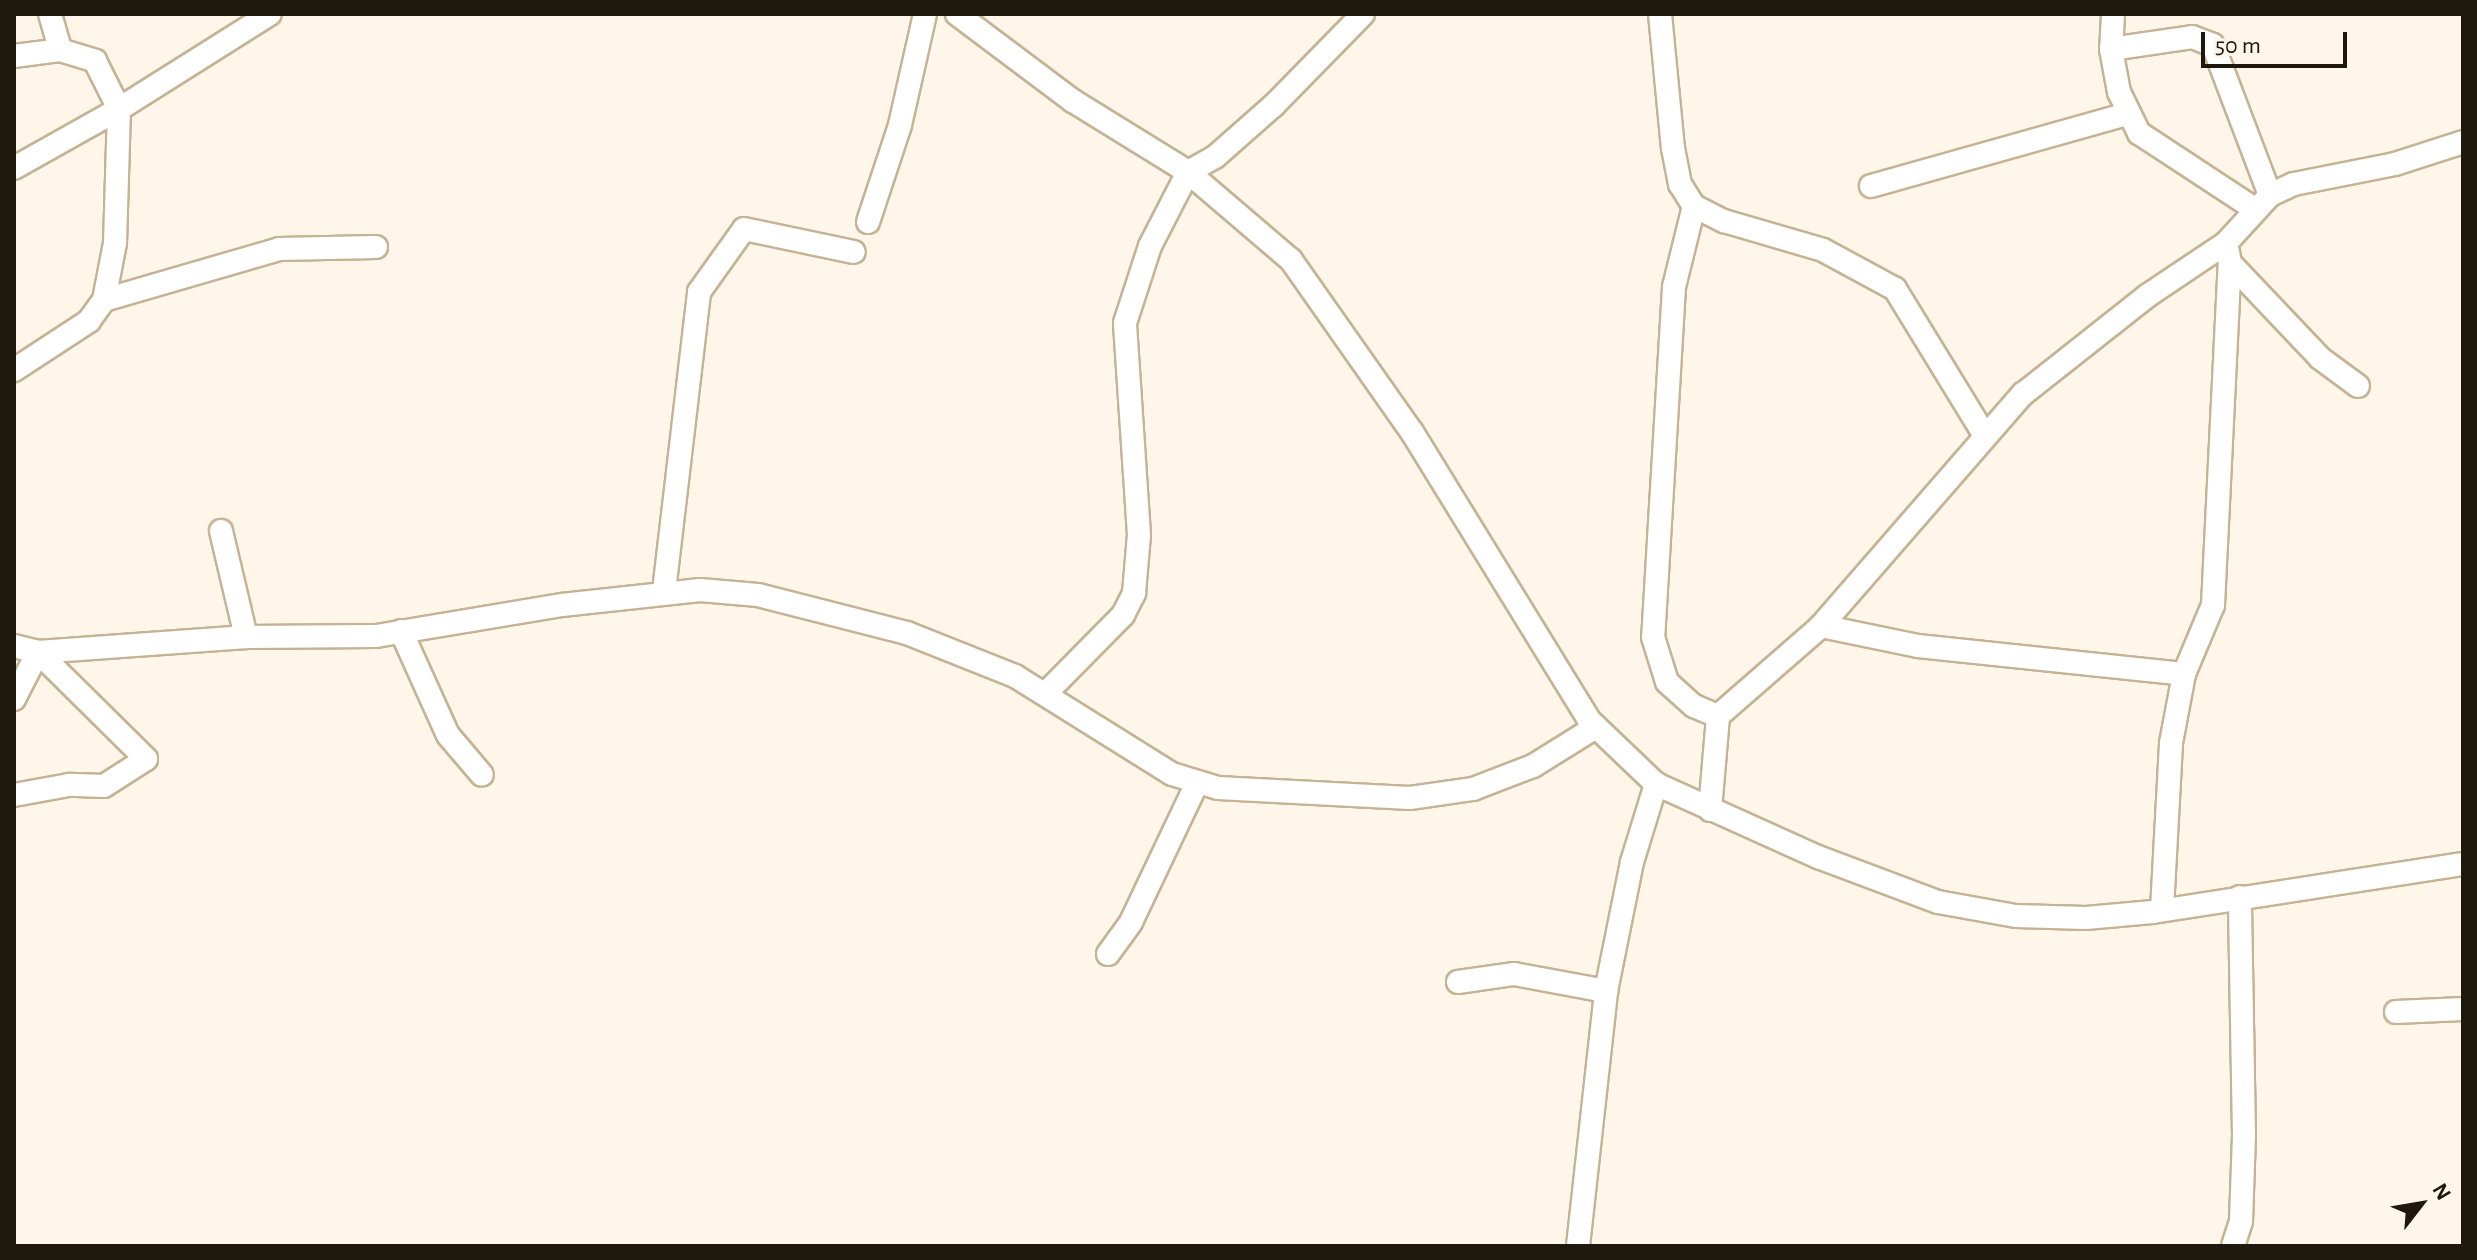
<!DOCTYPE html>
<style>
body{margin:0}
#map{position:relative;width:2477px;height:1260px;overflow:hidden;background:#fdf6e9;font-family:"Alegreya Sans",sans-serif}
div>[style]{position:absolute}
.roads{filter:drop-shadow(2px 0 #c4b395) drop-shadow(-2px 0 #c4b395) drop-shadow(0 2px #c4b395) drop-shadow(0 -2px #c4b395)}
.minor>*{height:22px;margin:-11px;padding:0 11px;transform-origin:11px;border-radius:11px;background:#fff}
span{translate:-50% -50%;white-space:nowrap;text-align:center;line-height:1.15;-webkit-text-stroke:8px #fdf6e9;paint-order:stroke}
.frame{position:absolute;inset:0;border:16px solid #1e180d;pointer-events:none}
.north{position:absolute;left:2381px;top:1164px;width:80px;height:80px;-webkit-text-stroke:6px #fdf6e9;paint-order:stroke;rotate:59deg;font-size:22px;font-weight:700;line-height:32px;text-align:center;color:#1e180d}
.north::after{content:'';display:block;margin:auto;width:28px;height:36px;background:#1e180d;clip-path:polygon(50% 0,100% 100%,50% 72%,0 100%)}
.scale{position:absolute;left:2201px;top:32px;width:146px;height:36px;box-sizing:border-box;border:4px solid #1e180d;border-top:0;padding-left:10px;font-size:24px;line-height:28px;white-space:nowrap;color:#1e180d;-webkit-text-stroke:6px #fdf6e9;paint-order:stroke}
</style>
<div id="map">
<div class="roads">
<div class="minor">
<div style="left:50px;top:14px;width:37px;rotate:74deg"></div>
<div style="left:957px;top:14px;width:145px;rotate:36.9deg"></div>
<div style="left:1073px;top:101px;width:135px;rotate:31.7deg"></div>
<div style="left:1188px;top:172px;width:135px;rotate:40.5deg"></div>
<div style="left:1291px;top:260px;width:210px;rotate:54.9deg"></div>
<div style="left:1412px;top:432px;width:338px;rotate:58.4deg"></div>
<div style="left:1589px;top:720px;width:93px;rotate:43.7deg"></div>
<div style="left:1656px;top:784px;width:178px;rotate:24.3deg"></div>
<div style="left:1818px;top:857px;width:128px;rotate:20.6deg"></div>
<div style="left:1938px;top:902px;width:79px;rotate:10.2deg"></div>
<div style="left:2016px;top:916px;width:70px;rotate:1.6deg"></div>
<div style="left:2086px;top:918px;width:67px;rotate:-5.1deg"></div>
<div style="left:2153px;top:912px;width:314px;rotate:-8.8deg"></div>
<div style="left:1660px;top:14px;width:135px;rotate:84.5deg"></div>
<div style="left:1673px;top:148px;width:37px;rotate:79deg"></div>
<div style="left:1680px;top:184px;width:26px;rotate:58deg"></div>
<div style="left:1694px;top:206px;width:34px;rotate:27deg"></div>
<div style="left:1724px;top:221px;width:103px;rotate:16.3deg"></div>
<div style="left:1823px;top:250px;width:82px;rotate:28.4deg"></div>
<div style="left:1895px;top:289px;width:170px;rotate:58.5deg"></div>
<div style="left:2113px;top:14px;width:35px;rotate:93deg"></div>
<div style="left:2111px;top:49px;width:44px;rotate:79.5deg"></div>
<div style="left:2119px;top:92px;width:46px;rotate:64deg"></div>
<div style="left:2139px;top:133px;width:140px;rotate:33.3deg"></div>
<div style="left:2111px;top:49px;width:82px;rotate:-8.4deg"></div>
<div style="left:2192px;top:37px;width:22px;rotate:21deg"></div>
<div style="left:2213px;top:45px;width:160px;rotate:69.2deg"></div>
<div style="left:14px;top:56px;width:46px;rotate:-7.4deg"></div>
<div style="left:60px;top:50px;width:37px;rotate:17deg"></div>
<div style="left:95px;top:61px;width:54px;rotate:63.4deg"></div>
<div style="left:119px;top:109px;width:134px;rotate:91.7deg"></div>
<div style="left:115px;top:243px;width:58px;rotate:100.9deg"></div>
<div style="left:104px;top:300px;width:26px;rotate:126deg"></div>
<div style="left:89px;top:321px;width:90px;rotate:146.8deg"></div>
<div style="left:14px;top:168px;width:120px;rotate:-29.3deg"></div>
<div style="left:119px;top:109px;width:178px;rotate:-32.2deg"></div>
<div style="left:1871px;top:186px;width:267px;rotate:-15.7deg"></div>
<div style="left:1694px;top:206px;width:83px;rotate:103.9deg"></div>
<div style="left:1674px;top:287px;width:351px;rotate:93.4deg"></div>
<div style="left:1653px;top:637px;width:47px;rotate:72.7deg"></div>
<div style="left:1667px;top:682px;width:36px;rotate:42deg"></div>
<div style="left:1694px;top:706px;width:26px;rotate:23deg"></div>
<div style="left:868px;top:222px;width:102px;rotate:-71.7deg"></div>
<div style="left:900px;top:125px;width:114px;rotate:-77.3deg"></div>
<div style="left:2228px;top:252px;width:11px;rotate:80deg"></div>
<div style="left:2230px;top:263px;width:131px;rotate:46.5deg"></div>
<div style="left:2320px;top:358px;width:47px;rotate:36.4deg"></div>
<div style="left:104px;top:300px;width:182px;rotate:-16.2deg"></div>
<div style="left:279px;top:249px;width:97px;rotate:-1.2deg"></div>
<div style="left:221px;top:531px;width:109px;rotate:76.7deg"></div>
<div style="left:664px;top:591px;width:301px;rotate:-83.3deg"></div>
<div style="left:699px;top:292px;width:77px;rotate:-54.5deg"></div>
<div style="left:744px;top:229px;width:112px;rotate:11.8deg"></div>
<div style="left:1821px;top:626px;width:99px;rotate:11.7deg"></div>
<div style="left:1918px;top:646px;width:267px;rotate:6deg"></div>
<div style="left:401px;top:631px;width:114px;rotate:65.7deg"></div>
<div style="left:448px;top:735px;width:52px;rotate:49.6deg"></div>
<div style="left:14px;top:646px;width:25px;rotate:14deg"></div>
<div style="left:38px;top:652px;width:209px;rotate:-4.1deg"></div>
<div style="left:246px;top:637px;width:130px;rotate:-0.4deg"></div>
<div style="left:376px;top:636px;width:189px;rotate:-9.5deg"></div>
<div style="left:562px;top:605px;width:139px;rotate:-6.2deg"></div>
<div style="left:700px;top:590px;width:58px;rotate:4.9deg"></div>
<div style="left:758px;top:595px;width:154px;rotate:14.3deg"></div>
<div style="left:907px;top:633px;width:116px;rotate:21.7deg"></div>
<div style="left:1015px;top:676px;width:185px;rotate:32deg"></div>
<div style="left:1172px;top:774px;width:48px;rotate:16.9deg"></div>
<div style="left:1218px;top:788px;width:192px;rotate:3deg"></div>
<div style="left:1410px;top:798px;width:64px;rotate:-8.1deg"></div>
<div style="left:1473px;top:789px;width:64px;rotate:-21deg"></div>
<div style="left:1533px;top:766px;width:74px;rotate:-31.8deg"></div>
<div style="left:1046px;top:693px;width:110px;rotate:-45.4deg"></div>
<div style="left:1123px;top:615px;width:25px;rotate:-63deg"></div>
<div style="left:1134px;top:593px;width:58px;rotate:-85.1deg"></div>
<div style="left:1139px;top:535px;width:212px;rotate:-93.8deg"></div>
<div style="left:1125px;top:323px;width:81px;rotate:-72deg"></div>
<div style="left:1150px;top:246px;width:83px;rotate:-62.8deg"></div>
<div style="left:1188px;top:172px;width:31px;rotate:-29deg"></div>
<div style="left:1215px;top:157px;width:79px;rotate:-41.4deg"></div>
<div style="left:1274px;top:105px;width:127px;rotate:-45.6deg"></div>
<div style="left:14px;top:699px;width:53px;rotate:-62.9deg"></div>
<div style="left:38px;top:652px;width:152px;rotate:44.7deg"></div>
<div style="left:146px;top:759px;width:50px;rotate:147.3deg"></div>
<div style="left:104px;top:786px;width:35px;rotate:-178deg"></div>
<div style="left:69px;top:785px;width:56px;rotate:169.7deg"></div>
<div style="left:1710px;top:810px;width:94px;rotate:-85.1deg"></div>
<div style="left:1718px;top:716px;width:137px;rotate:-41.1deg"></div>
<div style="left:1821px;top:626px;width:308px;rotate:-49deg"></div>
<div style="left:2023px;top:394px;width:158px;rotate:-38.3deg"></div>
<div style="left:2147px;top:296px;width:95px;rotate:-33.9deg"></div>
<div style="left:2226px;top:243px;width:65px;rotate:-47.5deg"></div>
<div style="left:2270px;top:195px;width:26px;rotate:-25deg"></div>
<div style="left:2294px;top:184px;width:103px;rotate:-11.2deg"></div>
<div style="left:2395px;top:164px;width:71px;rotate:-17.9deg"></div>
<div style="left:2162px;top:910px;width:167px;rotate:-86.9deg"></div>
<div style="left:2171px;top:743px;width:70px;rotate:-79.3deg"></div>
<div style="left:2184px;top:674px;width:75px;rotate:-67.2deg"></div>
<div style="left:2213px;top:605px;width:342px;rotate:-87.2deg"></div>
<div style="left:1108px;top:954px;width:39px;rotate:-54deg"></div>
<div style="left:1131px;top:922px;width:154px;rotate:-64.6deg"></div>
<div style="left:1458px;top:982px;width:57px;rotate:-8.1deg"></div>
<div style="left:1514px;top:974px;width:94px;rotate:10.5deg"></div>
<div style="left:2396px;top:1012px;width:67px;rotate:-2.6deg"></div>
<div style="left:1578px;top:1246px;width:257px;rotate:-83.7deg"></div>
<div style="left:1606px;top:991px;width:132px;rotate:-78.6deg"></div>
<div style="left:1632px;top:862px;width:82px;rotate:-72.9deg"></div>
<div style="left:2233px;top:1246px;width:26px;rotate:-72deg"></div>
<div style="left:2241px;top:1221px;width:86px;rotate:-88deg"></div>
<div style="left:2244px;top:1135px;width:238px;rotate:-91deg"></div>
</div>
</div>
<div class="frame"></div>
<div class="north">N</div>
<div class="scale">50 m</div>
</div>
